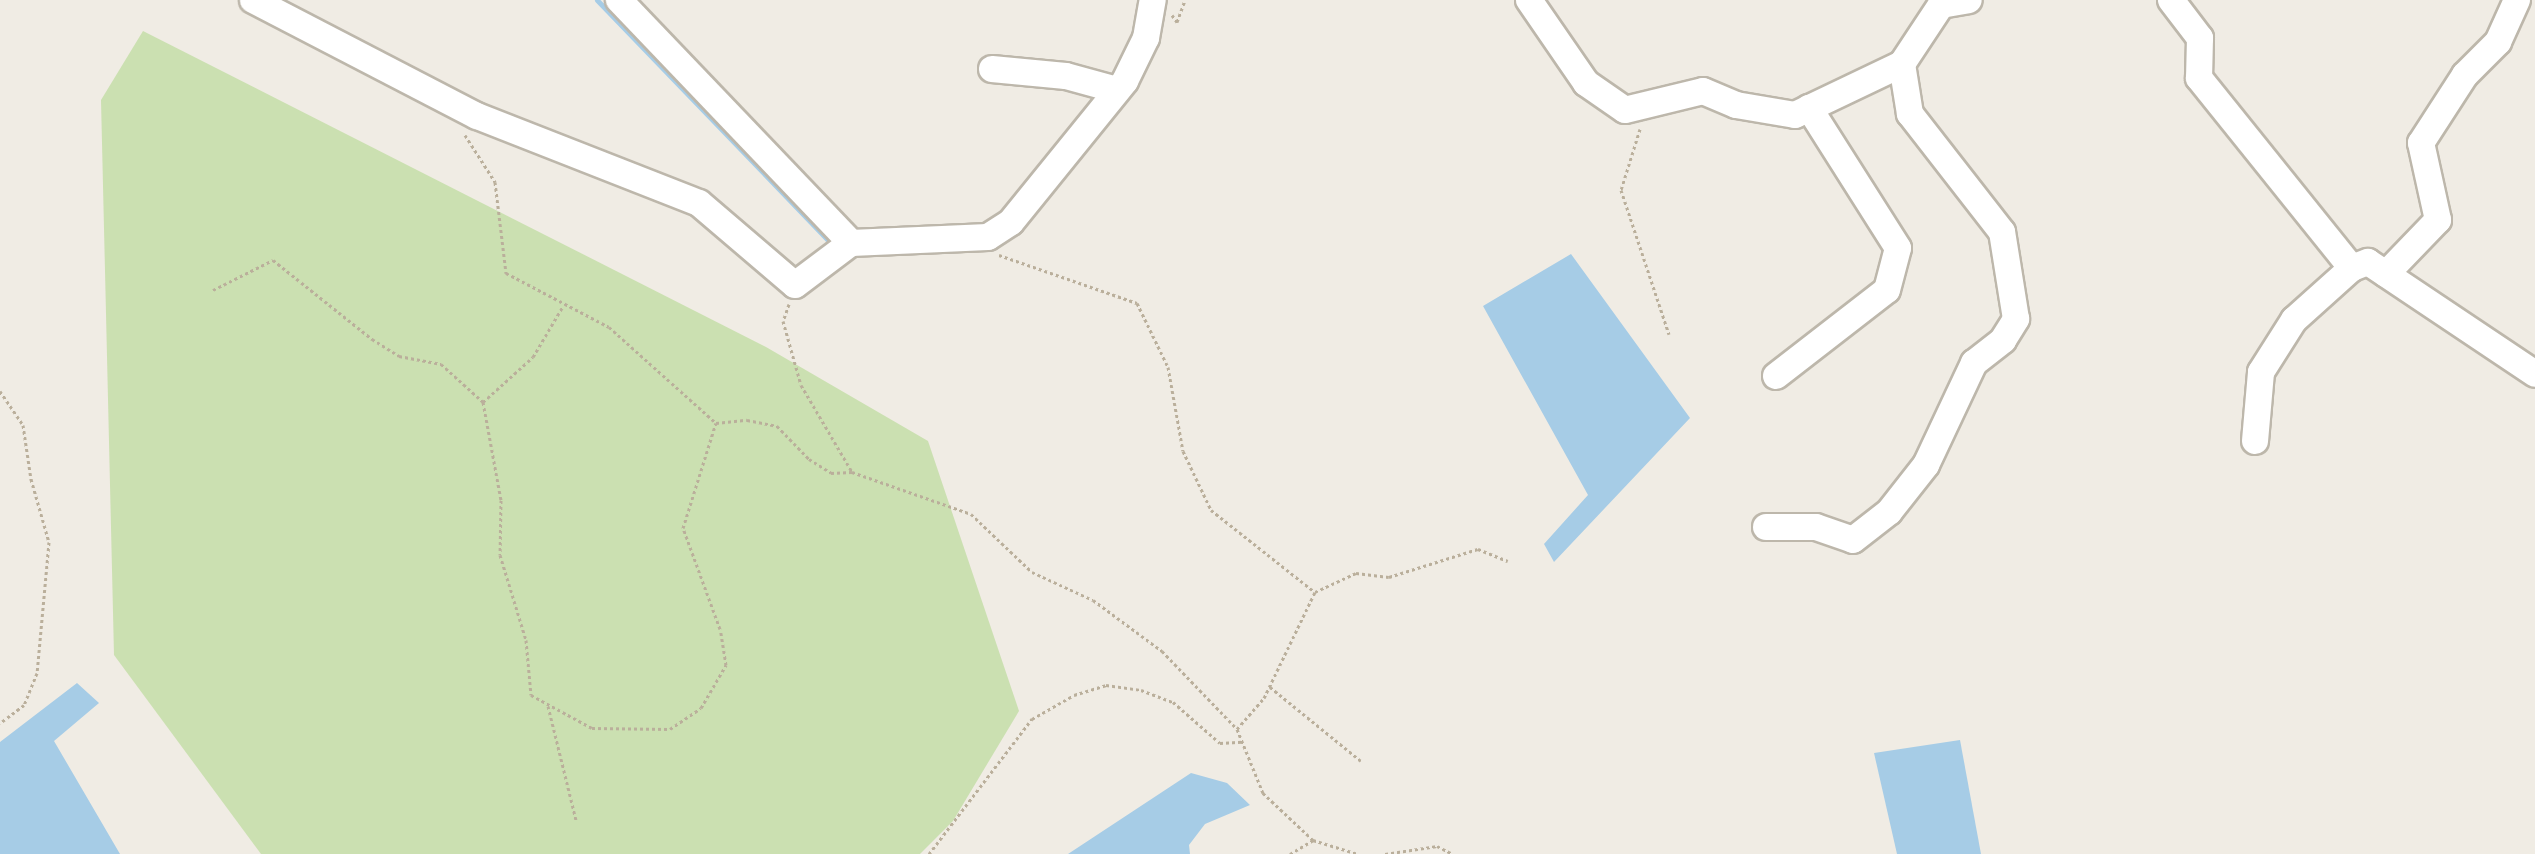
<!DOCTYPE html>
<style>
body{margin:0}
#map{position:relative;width:2535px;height:854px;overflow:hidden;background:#f0ece4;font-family:"Fira Sans Condensed",sans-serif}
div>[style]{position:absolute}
.green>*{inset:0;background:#cbe0b1}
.water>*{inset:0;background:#a6cce6}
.stream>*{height:5px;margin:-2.5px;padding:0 2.5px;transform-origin:2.5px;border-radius:2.5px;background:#a6cce6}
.path>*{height:3px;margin-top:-1.5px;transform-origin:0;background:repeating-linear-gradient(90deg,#baaf9b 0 3px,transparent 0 6px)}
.roads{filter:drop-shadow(2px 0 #bdb7ab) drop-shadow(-2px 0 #bdb7ab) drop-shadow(0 2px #bdb7ab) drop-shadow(0 -2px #bdb7ab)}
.minor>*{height:26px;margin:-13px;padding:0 13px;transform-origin:13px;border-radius:13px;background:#fff}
span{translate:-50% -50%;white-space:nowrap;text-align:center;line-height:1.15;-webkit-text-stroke:4.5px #fff;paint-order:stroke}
</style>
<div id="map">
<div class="green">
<div style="clip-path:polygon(143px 31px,766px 347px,928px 441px,1019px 711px,953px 821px,920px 854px,261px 854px,114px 655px,101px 100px)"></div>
</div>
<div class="water">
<div style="clip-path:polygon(1571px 254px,1690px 418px,1554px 562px,1544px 544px,1588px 495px,1483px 306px)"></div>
<div style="clip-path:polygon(77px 683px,99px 703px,54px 741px,120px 854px,0 854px,0 742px)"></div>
<div style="clip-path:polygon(1960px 740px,1981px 854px,1897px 854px,1874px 753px)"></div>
<div style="clip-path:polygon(1191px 773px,1227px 783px,1250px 805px,1205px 824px,1189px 845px,1190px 854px,1068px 854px)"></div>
</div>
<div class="stream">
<div style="left:597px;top:0;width:343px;rotate:46.1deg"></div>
</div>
<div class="path">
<div style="left:1172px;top:15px;width:9px;rotate:54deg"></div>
<div style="left:1177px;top:22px;width:23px;rotate:-70deg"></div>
<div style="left:1640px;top:129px;width:64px;rotate:107.3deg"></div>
<div style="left:1621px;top:190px;width:152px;rotate:71.6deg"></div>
<div style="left:465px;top:135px;width:56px;rotate:57.4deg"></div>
<div style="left:495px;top:182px;width:92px;rotate:83.1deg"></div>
<div style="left:506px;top:273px;width:116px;rotate:27.7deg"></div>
<div style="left:609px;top:327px;width:144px;rotate:41.9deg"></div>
<div style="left:716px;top:423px;width:31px;rotate:-6deg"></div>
<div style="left:747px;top:420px;width:31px;rotate:11deg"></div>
<div style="left:777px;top:426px;width:46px;rotate:45.9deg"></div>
<div style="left:809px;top:459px;width:26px;rotate:32deg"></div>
<div style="left:831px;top:473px;width:21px;rotate:-3deg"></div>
<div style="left:999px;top:255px;width:146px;rotate:19.2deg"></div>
<div style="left:1137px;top:303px;width:71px;rotate:64.2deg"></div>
<div style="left:1168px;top:367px;width:85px;rotate:79.9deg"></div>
<div style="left:1183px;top:451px;width:65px;rotate:64.6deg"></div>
<div style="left:1211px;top:510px;width:132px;rotate:38.3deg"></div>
<div style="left:213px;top:290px;width:67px;rotate:-26.6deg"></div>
<div style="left:273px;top:260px;width:127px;rotate:38.6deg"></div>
<div style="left:372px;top:339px;width:32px;rotate:32deg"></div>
<div style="left:399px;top:356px;width:43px;rotate:10.8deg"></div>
<div style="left:441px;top:364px;width:57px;rotate:42.1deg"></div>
<div style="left:483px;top:402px;width:100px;rotate:79.6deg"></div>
<div style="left:501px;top:500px;width:55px;rotate:91deg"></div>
<div style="left:500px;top:555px;width:89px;rotate:73deg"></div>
<div style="left:526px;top:640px;width:55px;rotate:84.8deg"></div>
<div style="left:531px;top:695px;width:69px;rotate:28.4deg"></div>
<div style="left:592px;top:728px;width:78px;rotate:0.7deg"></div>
<div style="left:670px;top:729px;width:37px;rotate:-34deg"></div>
<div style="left:701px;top:708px;width:50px;rotate:-59.8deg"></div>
<div style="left:726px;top:665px;width:36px;rotate:-99deg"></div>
<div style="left:720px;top:629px;width:108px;rotate:-110.1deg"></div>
<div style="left:683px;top:528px;width:110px;rotate:-72.6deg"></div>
<div style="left:789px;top:304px;width:18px;rotate:109deg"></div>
<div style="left:783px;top:321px;width:66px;rotate:74.3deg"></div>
<div style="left:801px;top:385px;width:101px;rotate:59.6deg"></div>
<div style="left:852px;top:472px;width:126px;rotate:19.4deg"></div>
<div style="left:971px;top:514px;width:84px;rotate:43.6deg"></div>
<div style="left:1032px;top:572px;width:67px;rotate:24.7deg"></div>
<div style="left:1093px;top:600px;width:86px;rotate:36.5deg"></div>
<div style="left:1162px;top:651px;width:108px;rotate:46.1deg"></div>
<div style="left:0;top:391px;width:41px;rotate:55.9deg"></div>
<div style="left:23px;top:425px;width:55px;rotate:81.6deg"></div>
<div style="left:31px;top:479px;width:66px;rotate:74.1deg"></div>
<div style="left:49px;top:542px;width:132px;rotate:95.2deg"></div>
<div style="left:37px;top:673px;width:35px;rotate:112deg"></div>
<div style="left:24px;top:705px;width:30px;rotate:143deg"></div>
<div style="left:483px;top:402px;width:67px;rotate:-42deg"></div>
<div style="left:533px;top:357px;width:59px;rotate:-59.5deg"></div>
<div style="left:1270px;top:687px;width:117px;rotate:39.1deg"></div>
<div style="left:548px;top:706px;width:117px;rotate:76.2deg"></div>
<div style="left:1313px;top:840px;width:69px;rotate:-136.8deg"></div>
<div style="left:1263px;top:793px;width:69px;rotate:-112.1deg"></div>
<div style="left:1237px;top:729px;width:41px;rotate:-48.9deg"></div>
<div style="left:1264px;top:698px;width:118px;rotate:-64.3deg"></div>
<div style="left:1315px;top:592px;width:45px;rotate:-24.9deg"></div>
<div style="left:1356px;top:573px;width:33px;rotate:7deg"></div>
<div style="left:1389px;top:577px;width:93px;rotate:-17.5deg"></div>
<div style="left:1478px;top:549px;width:32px;rotate:22deg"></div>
<div style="left:929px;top:854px;width:170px;rotate:-52.7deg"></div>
<div style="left:1032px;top:719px;width:48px;rotate:-29.7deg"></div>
<div style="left:1074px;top:695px;width:34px;rotate:-17deg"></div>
<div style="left:1106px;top:685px;width:35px;rotate:8deg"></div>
<div style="left:1141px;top:690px;width:34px;rotate:21deg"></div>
<div style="left:1173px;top:702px;width:62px;rotate:41.1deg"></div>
<div style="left:1220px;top:743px;width:22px;rotate:-3deg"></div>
<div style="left:1290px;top:854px;width:27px;rotate:-31deg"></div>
<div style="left:1313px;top:840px;width:47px;rotate:17.3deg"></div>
<div style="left:1385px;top:854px;width:53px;rotate:-8.7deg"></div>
<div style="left:1437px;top:846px;width:18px;rotate:27deg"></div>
</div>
<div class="roads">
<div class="minor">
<div style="left:253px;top:0;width:252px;rotate:27.4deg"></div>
<div style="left:477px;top:116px;width:238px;rotate:21.4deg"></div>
<div style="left:699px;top:203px;width:126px;rotate:40.5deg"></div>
<div style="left:795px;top:285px;width:70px;rotate:-36.9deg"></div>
<div style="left:851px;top:243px;width:137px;rotate:-2.5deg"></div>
<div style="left:988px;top:237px;width:27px;rotate:-33deg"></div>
<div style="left:1011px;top:222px;width:181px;rotate:-51deg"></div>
<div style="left:1125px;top:81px;width:48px;rotate:-64deg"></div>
<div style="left:1146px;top:38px;width:39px;rotate:-80deg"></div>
<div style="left:619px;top:0;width:336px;rotate:46.3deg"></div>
<div style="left:1529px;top:0;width:101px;rotate:55.5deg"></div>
<div style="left:1586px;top:83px;width:47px;rotate:34.7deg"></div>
<div style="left:1625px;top:110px;width:80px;rotate:-13.7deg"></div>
<div style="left:1703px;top:91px;width:36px;rotate:23deg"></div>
<div style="left:1736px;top:105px;width:60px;rotate:9.6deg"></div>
<div style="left:1795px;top:115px;width:119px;rotate:-25.5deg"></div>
<div style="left:1902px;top:64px;width:71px;rotate:-56.5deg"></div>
<div style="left:1941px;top:5px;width:28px;rotate:-10deg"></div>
<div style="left:2171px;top:0;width:48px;rotate:52.7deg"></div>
<div style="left:2200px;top:38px;width:40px;rotate:91.4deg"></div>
<div style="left:2199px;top:78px;width:244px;rotate:51.2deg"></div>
<div style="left:992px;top:69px;width:74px;rotate:5.4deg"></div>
<div style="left:1066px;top:76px;width:53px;rotate:15.4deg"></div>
<div style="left:2386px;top:274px;width:75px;rotate:-46.1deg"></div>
<div style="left:2438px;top:220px;width:79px;rotate:-102.4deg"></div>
<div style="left:2421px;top:143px;width:81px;rotate:-57.1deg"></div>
<div style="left:2465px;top:75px;width:47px;rotate:-45deg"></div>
<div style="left:2498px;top:42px;width:46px;rotate:-65.7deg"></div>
<div style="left:1776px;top:376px;width:140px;rotate:-37.8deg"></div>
<div style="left:1887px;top:290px;width:43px;rotate:-75.3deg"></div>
<div style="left:1898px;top:248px;width:166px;rotate:-122.4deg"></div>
<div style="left:2255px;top:441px;width:69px;rotate:-85deg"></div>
<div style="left:2261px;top:372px;width:62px;rotate:-57.6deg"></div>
<div style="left:2294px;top:320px;width:78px;rotate:-41.9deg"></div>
<div style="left:2352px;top:268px;width:17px;rotate:-21deg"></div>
<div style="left:2368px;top:262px;width:201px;rotate:33.8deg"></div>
<div style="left:1766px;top:527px;width:50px"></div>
<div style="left:1816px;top:527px;width:39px;rotate:19deg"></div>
<div style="left:1853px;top:540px;width:46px;rotate:-37.9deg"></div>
<div style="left:1889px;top:512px;width:60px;rotate:-51.8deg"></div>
<div style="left:1926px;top:465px;width:113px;rotate:-64.8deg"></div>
<div style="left:1974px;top:363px;width:37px;rotate:-38deg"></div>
<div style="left:2003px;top:340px;width:25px;rotate:-58deg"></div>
<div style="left:2016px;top:319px;width:88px;rotate:-99.1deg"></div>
<div style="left:2002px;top:232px;width:150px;rotate:-127.9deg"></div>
<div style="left:1910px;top:114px;width:51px;rotate:-99.1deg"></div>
</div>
</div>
</div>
